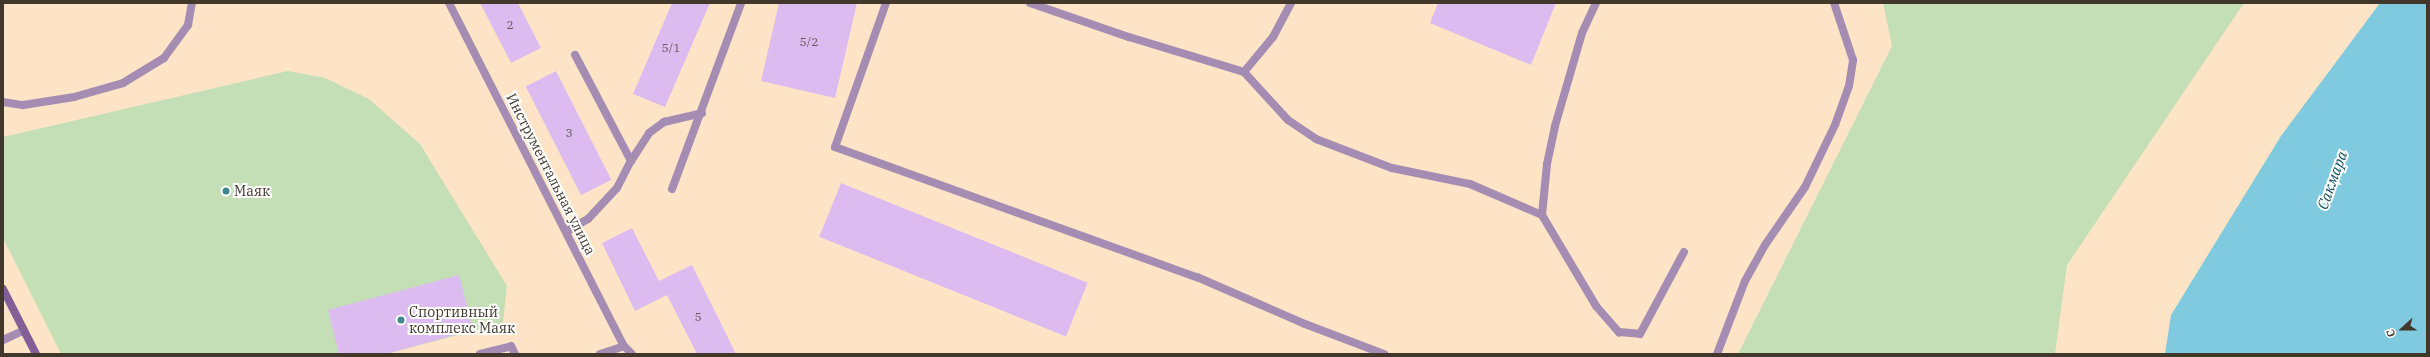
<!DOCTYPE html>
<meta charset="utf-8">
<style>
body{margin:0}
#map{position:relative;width:2430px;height:357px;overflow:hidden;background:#fee4c6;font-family:"IBM Plex Serif",serif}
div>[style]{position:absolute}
.green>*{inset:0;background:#c4deb5}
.water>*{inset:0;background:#7fcade}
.building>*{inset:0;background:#dcbcf0;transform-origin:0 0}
.lane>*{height:8px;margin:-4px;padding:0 4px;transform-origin:4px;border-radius:4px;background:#a48cb3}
.street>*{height:8px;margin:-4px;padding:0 4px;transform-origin:4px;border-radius:4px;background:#a48cb3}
.secondary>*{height:8px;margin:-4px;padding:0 4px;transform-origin:4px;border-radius:4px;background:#825f97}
.dots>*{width:11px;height:11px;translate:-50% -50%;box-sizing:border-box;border:2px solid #fff;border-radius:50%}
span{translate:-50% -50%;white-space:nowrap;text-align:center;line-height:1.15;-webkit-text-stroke:4px #fff;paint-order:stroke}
.number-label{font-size:12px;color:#68585c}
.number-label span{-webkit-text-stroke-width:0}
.street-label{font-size:14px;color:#41372b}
.poi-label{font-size:14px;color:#41372b}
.left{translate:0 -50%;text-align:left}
.water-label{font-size:15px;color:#0d4f5d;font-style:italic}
.frame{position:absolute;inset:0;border:4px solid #41372b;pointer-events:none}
.north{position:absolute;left:2382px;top:309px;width:40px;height:40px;-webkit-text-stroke:3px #fff;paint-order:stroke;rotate:249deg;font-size:11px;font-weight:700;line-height:16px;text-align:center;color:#41372b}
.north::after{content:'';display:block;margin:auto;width:14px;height:18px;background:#41372b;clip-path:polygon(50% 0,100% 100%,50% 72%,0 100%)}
</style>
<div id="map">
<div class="green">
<div style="clip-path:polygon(1883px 3px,2244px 3px,2067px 265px,2055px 354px,1738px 354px,1892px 46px)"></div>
<div style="clip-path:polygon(288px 71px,325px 78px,369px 99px,420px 144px,507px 286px,503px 323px,386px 354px,61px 354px,3px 238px,3px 137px)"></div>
</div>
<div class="water">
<div style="clip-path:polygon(2380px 3px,2427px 3px,2427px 354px,2165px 354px,2171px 315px,2281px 136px)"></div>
</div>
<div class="building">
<div style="clip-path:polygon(480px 3px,518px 3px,541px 48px,511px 63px)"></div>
<div style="clip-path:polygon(672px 3px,710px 3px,665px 107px,633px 94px)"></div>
<div style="clip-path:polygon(779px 3px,857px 3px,835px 98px,761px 81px)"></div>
<div style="clip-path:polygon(1438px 3px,1556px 3px,1531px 65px,1430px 23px)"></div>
<div style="left:556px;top:71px;width:122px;height:34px;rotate:63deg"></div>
<div style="left:841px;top:183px;width:266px;height:58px;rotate:22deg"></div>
<div style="clip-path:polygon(632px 228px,659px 281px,692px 265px,736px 354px,697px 354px,667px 295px,635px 311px,602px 243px)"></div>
<div style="clip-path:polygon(459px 275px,473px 330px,386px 354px,339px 354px,328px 310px)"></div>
</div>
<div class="lane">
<div style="left:886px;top:3px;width:153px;rotate:109.5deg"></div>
<div style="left:835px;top:147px;width:385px;rotate:19.8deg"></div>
<div style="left:1197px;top:277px;width:118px;rotate:23.5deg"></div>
<div style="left:1305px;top:324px;width:85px;rotate:20.8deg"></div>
<div style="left:1030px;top:3px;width:105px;rotate:19deg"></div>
<div style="left:1129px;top:37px;width:120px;rotate:16.9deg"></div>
<div style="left:1244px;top:72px;width:45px;rotate:-50.4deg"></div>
<div style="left:1273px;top:37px;width:38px;rotate:-62deg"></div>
<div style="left:1244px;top:72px;width:65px;rotate:47.5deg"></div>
<div style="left:1288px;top:120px;width:34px;rotate:34deg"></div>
<div style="left:1316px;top:139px;width:81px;rotate:20.9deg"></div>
<div style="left:1392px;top:168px;width:80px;rotate:11.6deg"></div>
<div style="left:1470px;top:184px;width:78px;rotate:23.3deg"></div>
<div style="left:1542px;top:215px;width:106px;rotate:59.3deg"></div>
<div style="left:1596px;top:306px;width:35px;rotate:49deg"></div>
<div style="left:1619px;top:332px;width:21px;rotate:5deg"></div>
<div style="left:1640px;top:334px;width:93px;rotate:-61.8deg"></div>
<div style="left:3px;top:102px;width:20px;rotate:9deg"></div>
<div style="left:23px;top:105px;width:52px;rotate:-8.9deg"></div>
<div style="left:74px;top:97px;width:51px;rotate:-15.9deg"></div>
<div style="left:123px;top:83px;width:48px;rotate:-31.4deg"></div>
<div style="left:164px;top:58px;width:41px;rotate:-54deg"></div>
<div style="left:188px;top:25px;width:22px;rotate:-80deg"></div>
<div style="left:631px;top:161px;width:33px;rotate:-57deg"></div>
<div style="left:649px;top:133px;width:19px;rotate:-36deg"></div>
<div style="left:664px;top:122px;width:39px;rotate:-13deg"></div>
<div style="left:672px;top:189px;width:198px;rotate:-69.6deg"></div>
<div style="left:1542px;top:215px;width:51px;rotate:-84.4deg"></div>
<div style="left:1547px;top:164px;width:39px;rotate:-78deg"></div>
<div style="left:1555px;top:126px;width:97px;rotate:-73.8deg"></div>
<div style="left:1582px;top:33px;width:33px;rotate:-65deg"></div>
<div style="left:566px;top:232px;width:26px;rotate:-31deg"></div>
<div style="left:588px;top:219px;width:42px;rotate:-46.9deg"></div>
<div style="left:617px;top:188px;width:30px;rotate:-63deg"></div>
<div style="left:631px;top:161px;width:120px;rotate:-117.8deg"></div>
<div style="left:3px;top:340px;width:23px;rotate:-25deg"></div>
<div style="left:480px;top:354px;width:32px;rotate:-14deg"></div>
<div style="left:511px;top:346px;width:9px;rotate:63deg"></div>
</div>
<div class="street">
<div style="left:449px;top:3px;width:385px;rotate:63deg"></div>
<div style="left:624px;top:346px;width:11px;rotate:45deg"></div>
<div style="left:600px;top:354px;width:25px;rotate:-18deg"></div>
<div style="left:1717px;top:354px;width:78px;rotate:-69deg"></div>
<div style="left:1745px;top:281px;width:41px;rotate:-60.9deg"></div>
<div style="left:1765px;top:245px;width:70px;rotate:-55.4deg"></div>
<div style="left:1805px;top:187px;width:69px;rotate:-64.2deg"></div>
<div style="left:1835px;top:125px;width:41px;rotate:-70.3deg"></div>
<div style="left:1849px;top:86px;width:26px;rotate:-81deg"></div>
<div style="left:1853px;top:60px;width:60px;rotate:-108.4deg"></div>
</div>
<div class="secondary">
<div style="left:3px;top:289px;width:73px;rotate:63.1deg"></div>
</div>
<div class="dots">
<div style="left:226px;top:191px;background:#428893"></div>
<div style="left:401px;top:320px;background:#428893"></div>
</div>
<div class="number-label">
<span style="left:510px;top:25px">2</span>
<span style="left:809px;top:42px">5/2</span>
<span style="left:671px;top:48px">5/1</span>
<span style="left:569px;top:133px">3</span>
<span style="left:698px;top:317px">5</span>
</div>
<div class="street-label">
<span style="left:551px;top:174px;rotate:63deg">Инструментальная улица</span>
</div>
<div class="poi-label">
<span class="left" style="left:234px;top:191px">Маяк</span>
<span class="left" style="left:409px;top:320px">Спортивный<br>комплекс Маяк</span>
</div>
<div class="water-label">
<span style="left:2332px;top:180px;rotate:-70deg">Сакмара</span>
</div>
<div class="frame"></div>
<div class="north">С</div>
</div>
